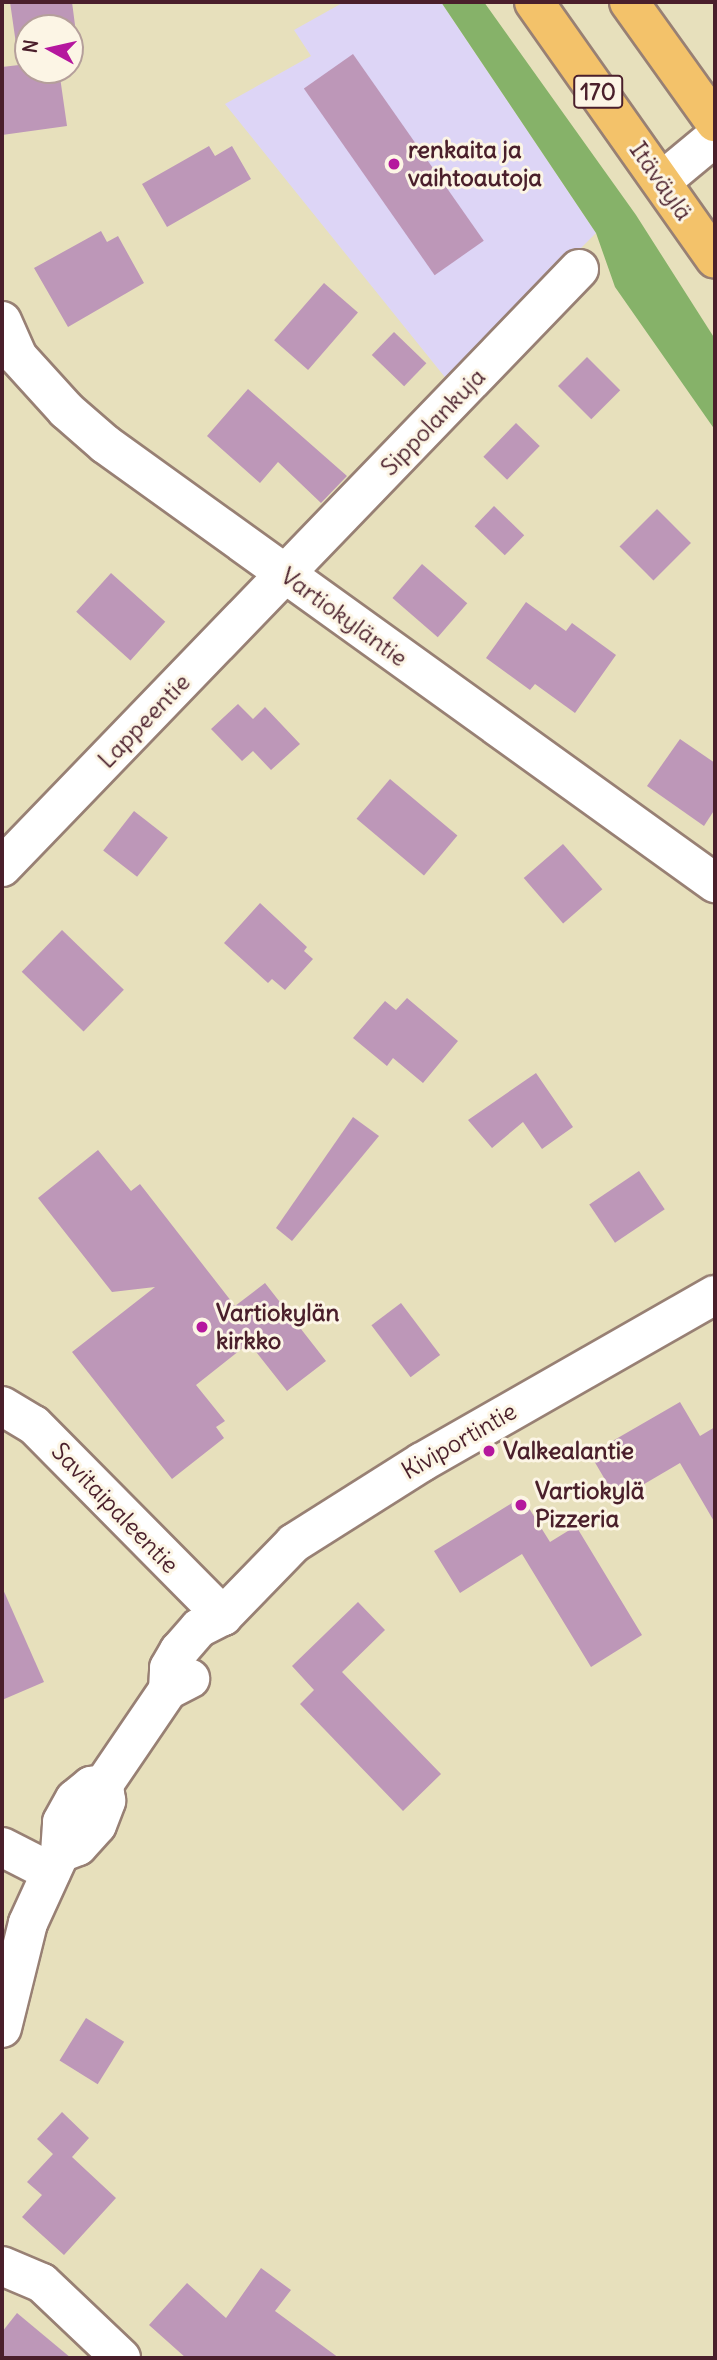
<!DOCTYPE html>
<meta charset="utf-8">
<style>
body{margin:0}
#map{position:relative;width:717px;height:2360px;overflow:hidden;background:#e7e0bc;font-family:Delius,sans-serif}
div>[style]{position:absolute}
.built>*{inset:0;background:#ddd5f6}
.forest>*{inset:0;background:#86b269}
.building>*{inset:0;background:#bd97b8;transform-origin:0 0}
.roads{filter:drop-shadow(2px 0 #988074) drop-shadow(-2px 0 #988074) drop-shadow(0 2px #988074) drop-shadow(0 -2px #988074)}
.minor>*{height:38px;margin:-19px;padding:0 19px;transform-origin:19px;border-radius:19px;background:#fff}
.major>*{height:38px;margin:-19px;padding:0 19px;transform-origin:19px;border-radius:19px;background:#f3c26a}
.dots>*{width:19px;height:19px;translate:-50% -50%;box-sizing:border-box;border:4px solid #fcf5e5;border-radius:50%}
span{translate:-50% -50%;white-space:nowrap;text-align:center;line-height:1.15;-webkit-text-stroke:6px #fcf5e5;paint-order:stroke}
.shield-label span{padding:2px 5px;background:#fcf5e5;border:2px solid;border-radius:5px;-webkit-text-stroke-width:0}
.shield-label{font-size:23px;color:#4a1f2b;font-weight:700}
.poi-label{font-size:24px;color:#4a1f2b;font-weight:700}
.left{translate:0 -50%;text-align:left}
.street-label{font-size:24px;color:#4a1f2b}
.frame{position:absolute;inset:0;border:4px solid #4a1f2b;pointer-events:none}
.north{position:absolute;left:14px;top:14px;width:70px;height:70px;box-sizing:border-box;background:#fcf5e5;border:2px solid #b59f9b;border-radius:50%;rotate:278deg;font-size:19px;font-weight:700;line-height:28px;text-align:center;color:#4a1f2b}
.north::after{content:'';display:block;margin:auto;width:24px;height:32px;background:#b5179e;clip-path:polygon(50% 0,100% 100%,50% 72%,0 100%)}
</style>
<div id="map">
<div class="built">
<div style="clip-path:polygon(344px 2px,441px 2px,596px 233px,448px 381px,225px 104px,311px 56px,294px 30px)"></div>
</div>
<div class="forest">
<div style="clip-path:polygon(441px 2px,484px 2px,636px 215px,715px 339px,715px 430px,615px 287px,596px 233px)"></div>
</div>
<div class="building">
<div style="clip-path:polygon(10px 2px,72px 2px,79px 56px,70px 58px,70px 28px,28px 28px,28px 70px,59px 70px,67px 126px,2px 135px,2px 67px,19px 65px)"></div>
<div style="left:353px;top:54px;width:228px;height:60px;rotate:55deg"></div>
<div style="clip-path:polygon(209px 146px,215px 156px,232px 146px,251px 179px,167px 227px,142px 184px)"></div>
<div style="clip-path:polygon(101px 231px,107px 242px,118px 236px,144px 283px,68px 327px,34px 268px)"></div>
<div style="left:324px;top:283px;width:45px;height:76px;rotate:41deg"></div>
<div style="left:394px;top:332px;width:45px;height:32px;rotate:44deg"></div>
<div style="left:587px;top:357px;width:47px;height:41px;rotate:45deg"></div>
<div style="clip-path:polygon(248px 389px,347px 476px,321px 503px,278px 462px,260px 483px,207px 436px)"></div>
<div style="left:516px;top:423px;width:33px;height:47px;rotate:44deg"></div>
<div style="left:494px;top:506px;width:42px;height:28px;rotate:44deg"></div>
<div style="left:657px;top:509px;width:48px;height:53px;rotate:45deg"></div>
<div style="left:422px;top:564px;width:60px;height:45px;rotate:41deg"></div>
<div style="left:111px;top:573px;width:73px;height:52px;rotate:42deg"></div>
<div style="clip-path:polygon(526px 602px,566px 631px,572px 623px,616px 655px,575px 713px,535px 684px,530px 690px,486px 658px)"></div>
<div style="clip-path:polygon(238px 704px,253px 719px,265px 707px,300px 744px,271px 770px,253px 751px,242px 761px,211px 729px)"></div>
<div style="clip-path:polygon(680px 739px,715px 763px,715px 809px,704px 826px,647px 786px)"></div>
<div style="left:390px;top:779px;width:88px;height:52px;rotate:40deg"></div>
<div style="left:134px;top:811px;width:43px;height:50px;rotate:38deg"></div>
<div style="left:563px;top:844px;width:60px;height:52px;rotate:49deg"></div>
<div style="clip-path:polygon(260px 903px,307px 947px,304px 951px,313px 959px,285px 990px,272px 979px,268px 983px,224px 943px)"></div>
<div style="left:62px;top:930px;width:86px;height:58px;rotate:44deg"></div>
<div style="clip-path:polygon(407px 998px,458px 1041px,423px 1083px,393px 1058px,387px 1066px,353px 1038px,385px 1001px,396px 1010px)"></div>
<div style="clip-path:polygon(536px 1073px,573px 1127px,542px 1149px,523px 1122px,492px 1148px,468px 1120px)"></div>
<div style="clip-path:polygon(353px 1117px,379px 1136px,292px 1241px,276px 1228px)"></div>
<div style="clip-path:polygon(98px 1150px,131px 1191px,140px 1184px,235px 1306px,265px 1283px,326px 1361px,287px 1391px,249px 1343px,196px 1385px,225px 1421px,216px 1427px,224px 1438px,172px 1479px,72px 1352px,155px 1287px,112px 1292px,38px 1198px)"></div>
<div style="left:639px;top:1171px;width:46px;height:60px;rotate:56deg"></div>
<div style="left:401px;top:1303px;width:65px;height:37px;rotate:53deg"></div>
<div style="clip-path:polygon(680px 1402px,700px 1436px,715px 1427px,715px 1523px,680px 1463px,617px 1500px,590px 1454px)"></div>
<div style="clip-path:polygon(522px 1497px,550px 1542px,576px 1526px,642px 1635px,591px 1667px,522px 1554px,460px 1593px,434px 1551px)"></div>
<div style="clip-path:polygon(2px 1587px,44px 1682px,2px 1700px)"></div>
<div style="clip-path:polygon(358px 1602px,385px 1630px,342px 1672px,441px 1774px,403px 1811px,300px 1704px,314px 1690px,292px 1666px)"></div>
<div style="left:86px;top:2018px;width:45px;height:50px;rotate:32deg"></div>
<div style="clip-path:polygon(62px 2112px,89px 2138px,72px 2157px,116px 2198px,64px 2255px,22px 2217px,42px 2195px,27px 2182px,53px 2154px,37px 2139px)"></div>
<div style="clip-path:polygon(261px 2268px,291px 2290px,275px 2311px,339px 2358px,186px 2358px,149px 2325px,187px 2283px,226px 2318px)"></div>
<div style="clip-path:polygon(17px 2313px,71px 2358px,2px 2358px,2px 2332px)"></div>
</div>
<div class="roads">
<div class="minor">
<div style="left:662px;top:181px;width:69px;rotate:-39.7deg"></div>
<div style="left:2px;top:321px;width:39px;rotate:66deg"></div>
<div style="left:18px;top:357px;width:72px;rotate:47.8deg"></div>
<div style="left:66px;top:410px;width:52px;rotate:41.1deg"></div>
<div style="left:105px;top:444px;width:752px;rotate:35.74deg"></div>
<div style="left:2px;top:867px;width:831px;rotate:-46.02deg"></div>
<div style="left:2px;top:1406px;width:37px;rotate:31deg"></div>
<div style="left:34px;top:1425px;width:269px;rotate:45.3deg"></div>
<div style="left:168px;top:1690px;width:22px;rotate:-87deg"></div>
<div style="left:169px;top:1668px;width:20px;rotate:-60deg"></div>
<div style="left:179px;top:1651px;width:30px;rotate:-49deg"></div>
<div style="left:199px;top:1628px;width:27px;rotate:-27deg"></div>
<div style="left:223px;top:1616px;width:102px;rotate:-45.8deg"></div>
<div style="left:294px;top:1543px;width:151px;rotate:-32.3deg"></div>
<div style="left:422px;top:1462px;width:337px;rotate:-29.7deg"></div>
<div style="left:2px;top:1847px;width:55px;rotate:27deg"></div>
<div style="left:60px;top:1853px;width:19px;rotate:-21deg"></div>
<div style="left:78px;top:1846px;width:28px;rotate:-48deg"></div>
<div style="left:97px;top:1825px;width:26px;rotate:-69deg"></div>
<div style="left:106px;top:1801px;width:17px;rotate:-97deg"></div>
<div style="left:104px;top:1784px;width:114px;rotate:-55.8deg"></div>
<div style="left:168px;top:1690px;width:25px;rotate:-27deg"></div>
<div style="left:2px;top:2028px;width:108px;rotate:-76.1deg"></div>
<div style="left:28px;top:1923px;width:77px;rotate:-65.4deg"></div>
<div style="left:60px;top:1853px;width:31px;rotate:-86deg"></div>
<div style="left:62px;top:1822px;width:26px;rotate:-61deg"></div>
<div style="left:75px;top:1799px;width:21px;rotate:-39deg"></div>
<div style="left:91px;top:1786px;width:13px;rotate:-9deg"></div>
<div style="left:2px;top:2266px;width:43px;rotate:23deg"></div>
<div style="left:42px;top:2283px;width:109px;rotate:43.5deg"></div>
</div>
<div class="major">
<div style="left:534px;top:2px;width:314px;rotate:54.8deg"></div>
<div style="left:629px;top:2px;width:148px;rotate:54.4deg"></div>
</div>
</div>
<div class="dots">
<div style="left:394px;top:164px;background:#b5179e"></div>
<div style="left:202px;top:1327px;background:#b5179e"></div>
<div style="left:489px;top:1451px;background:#b5179e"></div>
<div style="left:521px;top:1505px;background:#b5179e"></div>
</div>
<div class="shield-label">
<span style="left:598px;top:92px">170</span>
</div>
<div class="poi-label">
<span class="left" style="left:408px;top:164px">renkaita ja<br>vaihtoautoja</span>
<span class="left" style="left:216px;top:1327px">Vartiokylän<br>kirkko</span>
<span class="left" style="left:503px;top:1451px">Valkealantie</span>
<span class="left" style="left:535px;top:1505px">Vartiokylä<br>Pizzeria</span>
</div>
<div class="street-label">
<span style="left:661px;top:181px;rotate:55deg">Itäväylä</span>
<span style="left:433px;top:422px;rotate:-46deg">Sippolankuja</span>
<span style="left:344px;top:617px;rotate:36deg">Vartiokyläntie</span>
<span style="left:144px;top:721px;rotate:-46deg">Lappeentie</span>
<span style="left:459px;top:1441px;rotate:-30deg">Kiviportintie</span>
<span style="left:115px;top:1508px;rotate:46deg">Savitaipaleentie</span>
</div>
<div class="frame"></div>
<div class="north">N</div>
</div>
